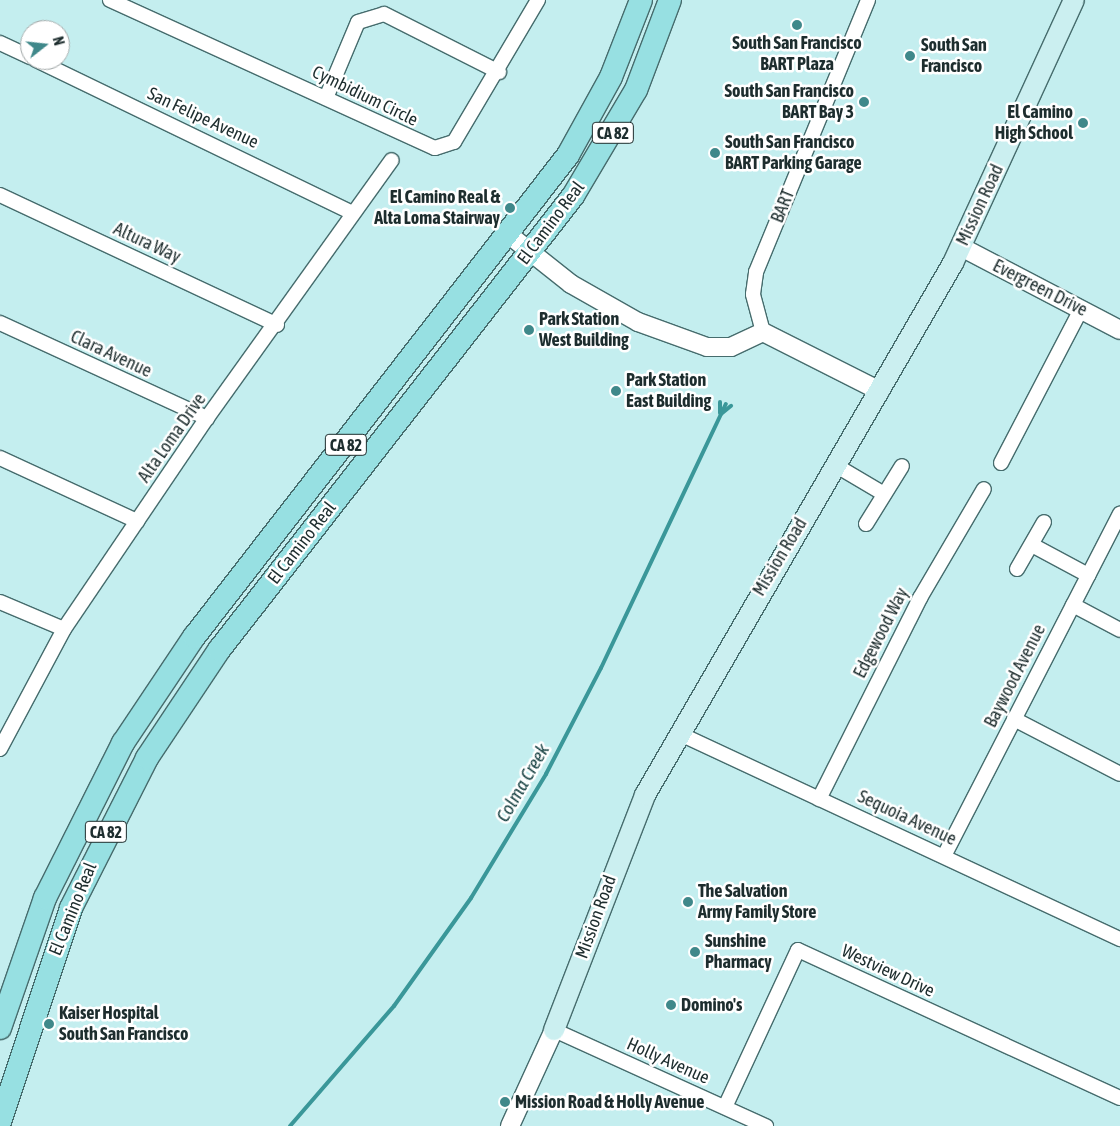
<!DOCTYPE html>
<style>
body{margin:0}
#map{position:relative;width:1120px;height:1126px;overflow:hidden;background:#c4eeef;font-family:"Asap Condensed",sans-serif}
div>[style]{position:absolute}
.stream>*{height:4px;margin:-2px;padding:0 2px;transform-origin:2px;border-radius:2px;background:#3a9799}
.roads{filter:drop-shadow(1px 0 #466c6d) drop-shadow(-1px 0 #466c6d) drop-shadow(0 1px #466c6d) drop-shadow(0 -1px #466c6d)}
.minor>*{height:14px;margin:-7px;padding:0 7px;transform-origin:7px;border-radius:7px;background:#fff}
.tertiary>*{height:18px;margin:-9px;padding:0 9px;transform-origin:9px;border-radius:9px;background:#fff}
.secondary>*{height:20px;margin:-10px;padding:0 10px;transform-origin:10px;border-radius:10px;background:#cbeff0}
.primary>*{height:22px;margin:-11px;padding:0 11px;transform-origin:11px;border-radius:11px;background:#97e0e2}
.dots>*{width:14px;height:14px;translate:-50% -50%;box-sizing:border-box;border:2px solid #fff;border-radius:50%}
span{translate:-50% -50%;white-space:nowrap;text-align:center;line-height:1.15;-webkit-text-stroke:5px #fff;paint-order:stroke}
.shield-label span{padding:1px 4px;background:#fff;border:1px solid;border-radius:4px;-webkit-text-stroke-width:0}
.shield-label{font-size:16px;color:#1d2d2e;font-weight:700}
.poi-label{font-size:18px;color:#1d2d2e;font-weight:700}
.left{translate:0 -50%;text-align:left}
.right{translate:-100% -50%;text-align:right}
.street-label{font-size:18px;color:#1d2d2e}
.water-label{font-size:19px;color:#174142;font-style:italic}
.north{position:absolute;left:20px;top:20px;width:50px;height:50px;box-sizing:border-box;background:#fff;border:1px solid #a5abab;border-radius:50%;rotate:74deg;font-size:14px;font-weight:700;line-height:20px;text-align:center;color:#1d2d2e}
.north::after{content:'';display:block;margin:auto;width:18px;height:22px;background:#3f888a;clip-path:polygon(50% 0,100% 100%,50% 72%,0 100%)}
</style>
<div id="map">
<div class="stream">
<div style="left:720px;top:413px;width:11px;rotate:-90deg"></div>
<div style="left:721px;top:414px;width:13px;rotate:-39deg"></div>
<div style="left:290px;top:1126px;width:159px;rotate:-49.1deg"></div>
<div style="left:394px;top:1006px;width:133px;rotate:-54.5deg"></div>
<div style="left:471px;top:898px;width:145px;rotate:-58.8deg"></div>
<div style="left:546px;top:774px;width:119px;rotate:-62.6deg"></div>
<div style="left:601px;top:668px;width:292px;rotate:-64.7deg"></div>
</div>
<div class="roads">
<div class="minor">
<div style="left:110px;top:0;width:357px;rotate:24.5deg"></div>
<div style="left:435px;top:148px;width:20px;rotate:-18deg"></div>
<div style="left:454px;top:142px;width:165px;rotate:-59.4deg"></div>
<div style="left:0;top:43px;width:33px;rotate:25deg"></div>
<div style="left:36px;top:60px;width:351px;rotate:25.8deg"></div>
<div style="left:326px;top:98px;width:82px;rotate:-67.2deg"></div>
<div style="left:358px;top:22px;width:27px;rotate:-17deg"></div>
<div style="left:384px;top:14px;width:129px;rotate:26.8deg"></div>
<div style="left:0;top:195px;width:306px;rotate:25.1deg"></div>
<div style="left:0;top:323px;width:228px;rotate:24.7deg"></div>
<div style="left:763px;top:332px;width:39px;rotate:-105deg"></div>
<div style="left:753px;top:294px;width:22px;rotate:-82deg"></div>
<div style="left:756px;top:272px;width:294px;rotate:-67.6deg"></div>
<div style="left:0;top:458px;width:151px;rotate:24.7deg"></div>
<div style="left:1001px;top:463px;width:174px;rotate:-62.5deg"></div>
<div style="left:835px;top:465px;width:57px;rotate:30.6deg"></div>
<div style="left:866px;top:524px;width:68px;rotate:-58.2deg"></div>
<div style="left:1032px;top:545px;width:64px;rotate:28.2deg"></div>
<div style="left:1017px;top:569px;width:54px;rotate:-60.1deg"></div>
<div style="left:0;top:602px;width:69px;rotate:22.9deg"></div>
<div style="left:1073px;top:605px;width:53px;rotate:28deg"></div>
<div style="left:1014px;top:719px;width:119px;rotate:27.4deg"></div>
<div style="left:678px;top:733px;width:488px;rotate:25deg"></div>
<div style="left:0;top:749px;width:136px;rotate:-61.9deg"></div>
<div style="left:64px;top:629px;width:255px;rotate:-55.9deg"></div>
<div style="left:207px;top:418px;width:317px;rotate:-54.4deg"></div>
<div style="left:819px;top:799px;width:225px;rotate:-63.3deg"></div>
<div style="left:920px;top:598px;width:126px;rotate:-59.6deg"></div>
<div style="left:944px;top:856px;width:385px;rotate:-62.8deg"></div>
<div style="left:554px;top:1030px;width:233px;rotate:24.4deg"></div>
<div style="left:725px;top:1107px;width:173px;rotate:-65.1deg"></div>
<div style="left:798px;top:950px;width:354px;rotate:24.7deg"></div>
</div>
<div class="tertiary">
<div style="left:508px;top:234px;width:80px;rotate:38.4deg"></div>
<div style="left:571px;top:284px;width:77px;rotate:29.6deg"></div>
<div style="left:638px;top:322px;width:73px;rotate:19.9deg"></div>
<div style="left:707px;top:347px;width:24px"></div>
<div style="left:731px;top:347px;width:35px;rotate:-25deg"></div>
<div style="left:763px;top:332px;width:131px;rotate:26.8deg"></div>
<div style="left:961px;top:247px;width:179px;rotate:27.6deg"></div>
<div style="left:510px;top:1126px;width:106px;rotate:-65.4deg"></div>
</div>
<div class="secondary">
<div style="left:554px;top:1030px;width:252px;rotate:-68.8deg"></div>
<div style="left:645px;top:795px;width:615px;rotate:-59.93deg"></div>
<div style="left:953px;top:263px;width:289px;rotate:-65.3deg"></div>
</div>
<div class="primary">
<div style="left:0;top:1028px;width:138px;rotate:-70.9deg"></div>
<div style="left:45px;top:898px;width:174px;rotate:-63.3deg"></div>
<div style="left:123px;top:743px;width:128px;rotate:-56.2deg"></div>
<div style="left:194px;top:637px;width:610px;rotate:-52.19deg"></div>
<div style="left:568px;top:155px;width:89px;rotate:-61.1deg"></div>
<div style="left:611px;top:77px;width:83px;rotate:-68.7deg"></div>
<div style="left:0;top:1122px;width:225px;rotate:-71.6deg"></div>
<div style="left:71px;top:908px;width:168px;rotate:-63.1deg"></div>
<div style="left:147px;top:758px;width:130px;rotate:-56.3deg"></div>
<div style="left:219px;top:650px;width:576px;rotate:-52.06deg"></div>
<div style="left:573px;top:196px;width:123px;rotate:-59.3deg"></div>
<div style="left:636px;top:90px;width:96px;rotate:-69.3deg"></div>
</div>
</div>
<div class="dots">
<div style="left:797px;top:25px;background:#3f888a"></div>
<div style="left:910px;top:56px;background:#3f888a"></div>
<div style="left:864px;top:102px;background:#3f888a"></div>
<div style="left:1083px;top:123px;background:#3f888a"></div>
<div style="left:715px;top:153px;background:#3f888a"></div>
<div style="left:510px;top:208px;background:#3f888a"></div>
<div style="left:529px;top:330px;background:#3f888a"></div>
<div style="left:616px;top:391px;background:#3f888a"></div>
<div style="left:688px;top:902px;background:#3f888a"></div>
<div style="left:695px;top:952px;background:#3f888a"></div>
<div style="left:671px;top:1005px;background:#3f888a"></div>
<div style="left:49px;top:1024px;background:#3f888a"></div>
<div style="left:505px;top:1102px;background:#3f888a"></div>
</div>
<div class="shield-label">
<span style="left:613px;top:133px">CA 82</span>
<span style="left:346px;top:445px">CA 82</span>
<span style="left:106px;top:832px">CA 82</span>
</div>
<div class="poi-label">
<span style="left:797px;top:54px">South San Francisco<br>BART Plaza</span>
<span class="left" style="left:921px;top:56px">South San<br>Francisco</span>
<span class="right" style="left:854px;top:102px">South San Francisco<br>BART Bay 3</span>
<span class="right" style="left:1073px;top:123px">El Camino<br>High School</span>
<span class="left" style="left:725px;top:153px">South San Francisco<br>BART Parking Garage</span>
<span class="right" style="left:500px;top:208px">El Camino Real &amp;<br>Alta Loma Stairway</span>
<span class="left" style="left:539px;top:330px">Park Station<br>West Building</span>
<span class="left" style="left:626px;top:391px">Park Station<br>East Building</span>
<span class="left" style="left:698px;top:902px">The Salvation<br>Army Family Store</span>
<span class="left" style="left:705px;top:952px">Sunshine<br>Pharmacy</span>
<span class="left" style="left:681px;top:1005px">Domino's</span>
<span class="left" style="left:59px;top:1024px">Kaiser Hospital<br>South San Francisco</span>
<span class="left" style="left:515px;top:1102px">Mission Road &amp; Holly Avenue</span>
</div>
<div class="street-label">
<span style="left:365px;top:96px;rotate:26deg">Cymbidium Circle</span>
<span style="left:203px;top:118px;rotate:25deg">San Felipe Avenue</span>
<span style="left:980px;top:205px;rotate:-65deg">Mission Road</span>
<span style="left:783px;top:206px;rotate:-68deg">BART</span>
<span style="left:551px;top:223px;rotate:-53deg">El Camino Real</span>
<span style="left:147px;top:243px;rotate:25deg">Altura Way</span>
<span style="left:1040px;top:288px;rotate:27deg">Evergreen Drive</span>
<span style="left:111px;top:354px;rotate:25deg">Clara Avenue</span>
<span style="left:172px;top:438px;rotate:-55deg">Alta Loma Drive</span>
<span style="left:302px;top:543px;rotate:-52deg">El Camino Real</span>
<span style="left:780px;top:557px;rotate:-59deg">Mission Road</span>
<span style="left:881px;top:633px;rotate:-63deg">Edgewood Way</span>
<span style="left:1015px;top:676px;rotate:-63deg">Baywood Avenue</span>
<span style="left:907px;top:818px;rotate:25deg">Sequoia Avenue</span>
<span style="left:73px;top:909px;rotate:-68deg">El Camino Real</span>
<span style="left:596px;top:917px;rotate:-70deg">Mission Road</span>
<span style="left:888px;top:971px;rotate:25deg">Westview Drive</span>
<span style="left:668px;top:1061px;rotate:24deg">Holly Avenue</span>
</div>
<div class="water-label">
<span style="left:523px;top:783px;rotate:-60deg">Colma Creek</span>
</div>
<div class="north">N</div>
</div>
